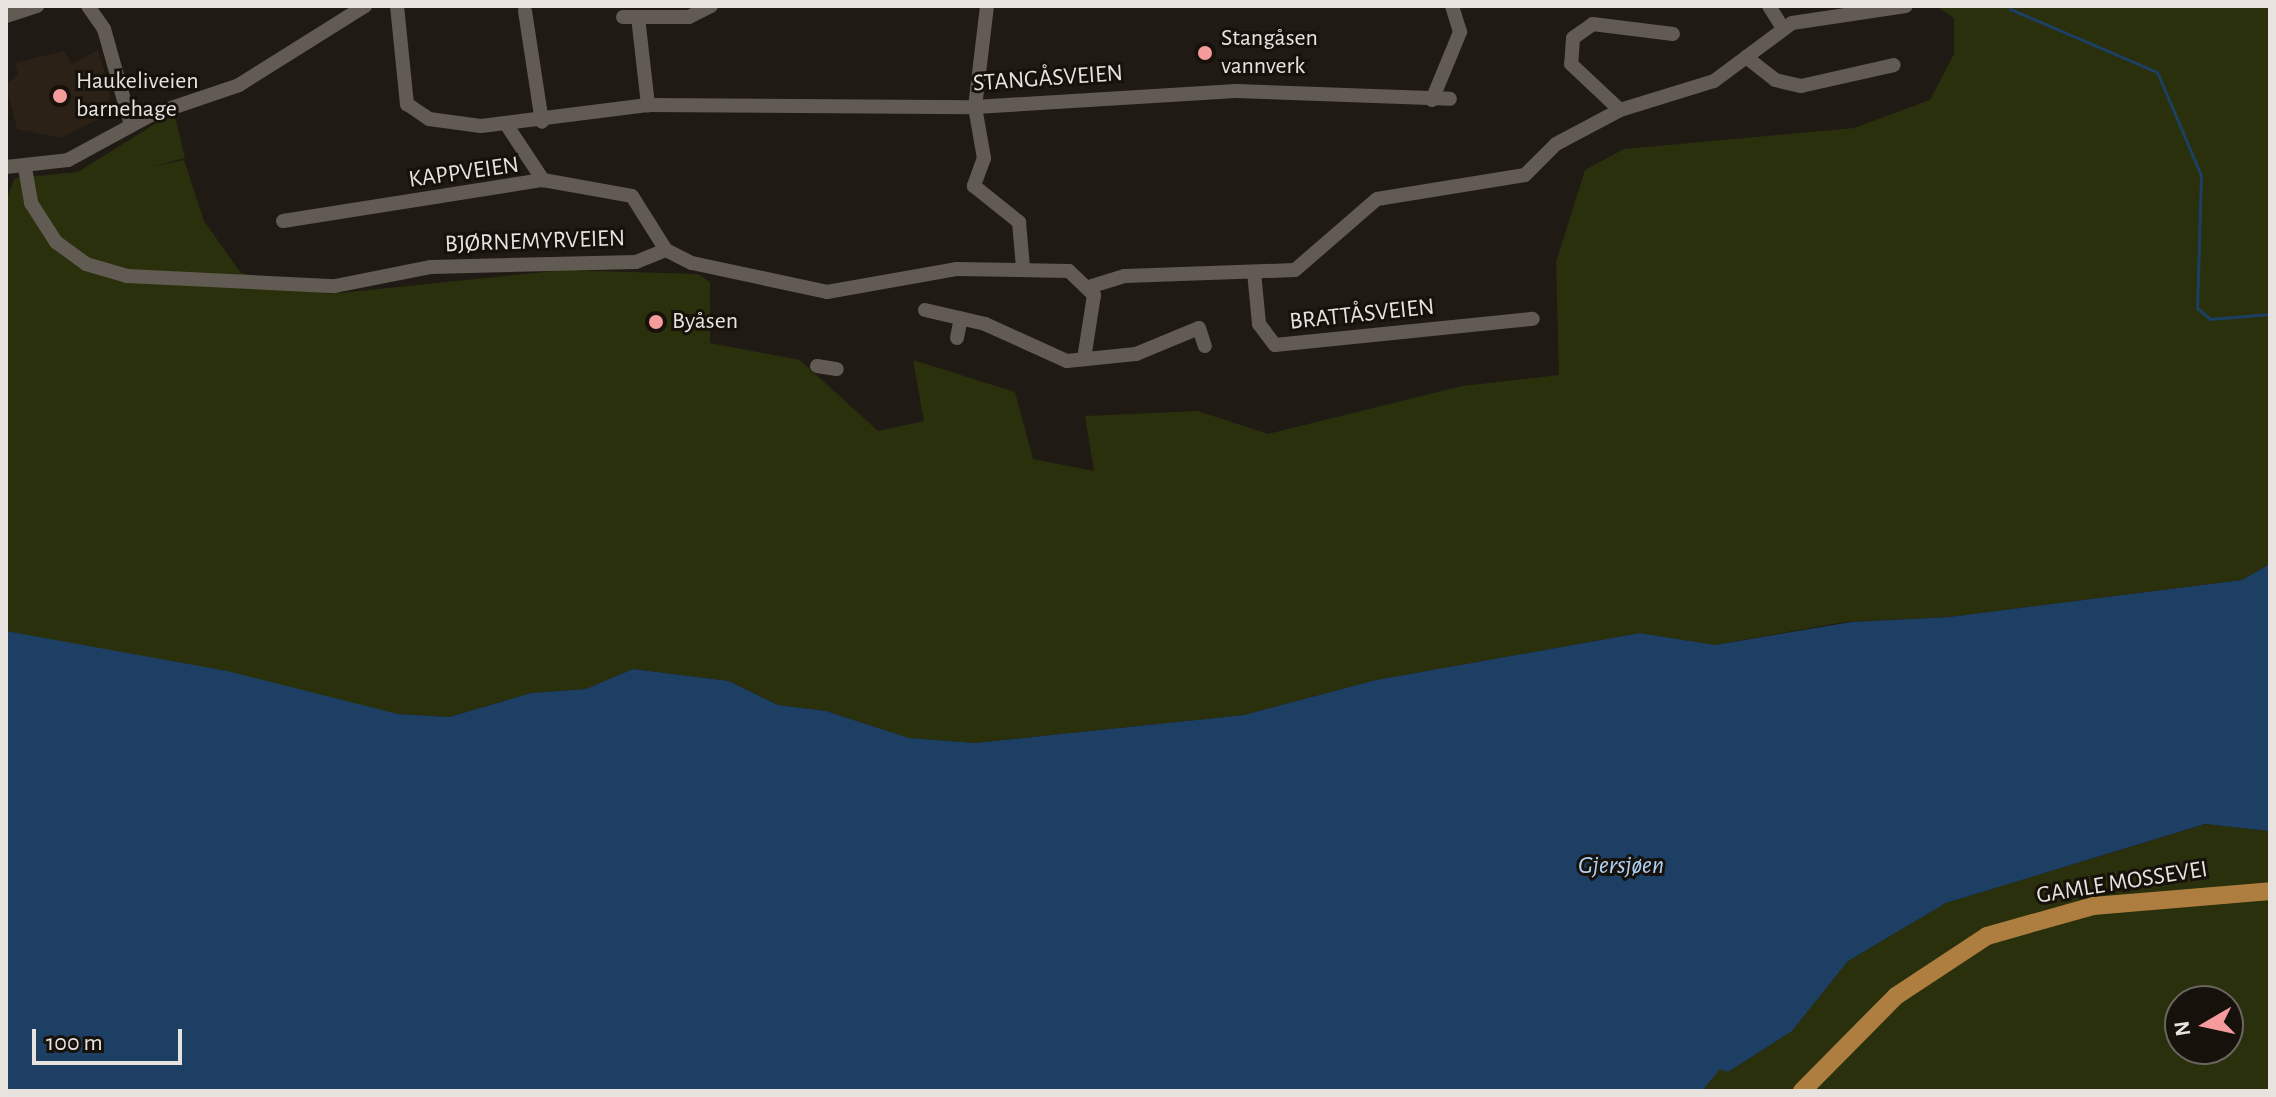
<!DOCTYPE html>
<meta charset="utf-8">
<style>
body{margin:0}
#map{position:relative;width:2276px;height:1097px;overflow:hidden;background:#201a14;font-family:"Alegreya Sans",sans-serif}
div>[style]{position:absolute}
.built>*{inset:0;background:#2c2117}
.green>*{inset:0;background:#2a300c}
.water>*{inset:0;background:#1c3f63}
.stream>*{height:3px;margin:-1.5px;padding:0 1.5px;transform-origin:1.5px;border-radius:1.5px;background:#1c3f63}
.minor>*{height:14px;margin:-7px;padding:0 7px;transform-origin:7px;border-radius:7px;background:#625b53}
.major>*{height:18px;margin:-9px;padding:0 9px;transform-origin:9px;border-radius:9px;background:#ae7e40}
.dots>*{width:22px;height:22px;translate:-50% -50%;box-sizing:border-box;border:4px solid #17110b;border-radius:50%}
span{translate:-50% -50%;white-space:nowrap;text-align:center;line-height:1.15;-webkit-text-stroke:6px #17110b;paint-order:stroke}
.poi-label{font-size:24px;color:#e8e3df}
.left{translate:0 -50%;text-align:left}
.street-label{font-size:24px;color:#e8e3df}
.water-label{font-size:26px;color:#afd1f6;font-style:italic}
.frame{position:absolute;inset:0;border:8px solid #e8e3df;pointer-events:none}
.north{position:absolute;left:2164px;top:985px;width:80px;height:80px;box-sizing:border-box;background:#17110b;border:2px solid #6b6560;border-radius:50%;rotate:261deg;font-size:22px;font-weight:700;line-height:32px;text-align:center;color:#e8e3df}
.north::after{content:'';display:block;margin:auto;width:28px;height:36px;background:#f59b9b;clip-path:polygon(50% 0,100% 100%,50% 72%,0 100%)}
.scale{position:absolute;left:32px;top:1029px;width:150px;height:36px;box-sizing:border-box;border:4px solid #e8e3df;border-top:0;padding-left:10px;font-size:24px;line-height:28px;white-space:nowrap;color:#e8e3df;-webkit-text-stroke:6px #17110b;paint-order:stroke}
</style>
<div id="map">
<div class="built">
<div style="clip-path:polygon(98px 50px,110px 90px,107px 115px,60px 138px,17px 129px,6px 85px,18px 74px,15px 63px,64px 51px,72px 64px)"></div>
</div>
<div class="green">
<div style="clip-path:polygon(1936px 6px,2270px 6px,2270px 564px,2242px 580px,1949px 617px,1844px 622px,1715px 645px,1640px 633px,1376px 680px,1244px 715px,975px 743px,909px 738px,826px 711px,778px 705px,729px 681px,633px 669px,586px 689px,531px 693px,448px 717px,398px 714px,6px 631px,6px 200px,15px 178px,78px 172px,174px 112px,185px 158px,150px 167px,184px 160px,204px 221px,241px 273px,330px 294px,563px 270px,698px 274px,710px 282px,710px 343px,800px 360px,878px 431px,924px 421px,913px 360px,1015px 392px,1033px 459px,1094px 471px,1085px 416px,1198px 411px,1268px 434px,1462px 386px,1559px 375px,1556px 262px,1585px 170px,1624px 149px,1854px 128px,1930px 100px,1954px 54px,1954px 18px)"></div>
<div style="clip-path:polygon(evenodd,2206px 824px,2270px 831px,2270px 1091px,1702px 1091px,1720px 1068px,1728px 1072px,1792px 1031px,1848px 961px,1946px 903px,2206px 824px,2180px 1001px,2228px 1001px,2228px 1049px,2180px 1049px,2180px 1001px)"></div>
</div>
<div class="water">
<div style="clip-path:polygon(2270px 564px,2270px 831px,2205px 824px,1946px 903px,1848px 961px,1792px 1031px,1728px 1072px,1720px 1069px,1702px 1091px,6px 1091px,6px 631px,227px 671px,398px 714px,449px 717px,531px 693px,586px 689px,633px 669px,729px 681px,778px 705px,826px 711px,909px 738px,975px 743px,1244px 715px,1376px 680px,1640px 633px,1715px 645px,1851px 622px,1949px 617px,2242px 580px)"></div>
</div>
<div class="stream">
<div style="left:2010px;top:9px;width:160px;rotate:23.2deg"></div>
<div style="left:2157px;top:72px;width:112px;rotate:66.9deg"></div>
<div style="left:2201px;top:175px;width:133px;rotate:91.7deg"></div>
<div style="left:2197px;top:308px;width:17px;rotate:40deg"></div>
<div style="left:2210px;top:319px;width:60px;rotate:-4.8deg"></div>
</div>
<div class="minor">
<div style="left:88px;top:6px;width:28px;rotate:55deg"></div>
<div style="left:104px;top:29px;width:100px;rotate:74.3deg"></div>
<div style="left:397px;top:6px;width:99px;rotate:84.2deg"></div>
<div style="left:407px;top:104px;width:27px;rotate:34deg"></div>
<div style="left:429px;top:119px;width:52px;rotate:7.7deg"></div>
<div style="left:481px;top:126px;width:168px;rotate:-7.2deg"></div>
<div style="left:648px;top:105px;width:327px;rotate:0.4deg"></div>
<div style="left:975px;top:107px;width:261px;rotate:-3.5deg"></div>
<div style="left:1236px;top:91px;width:214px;rotate:2.1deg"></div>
<div style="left:987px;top:6px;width:102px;rotate:96.8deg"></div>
<div style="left:975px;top:107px;width:52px;rotate:80deg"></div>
<div style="left:984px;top:158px;width:30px;rotate:110deg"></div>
<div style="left:974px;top:186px;width:58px;rotate:38.7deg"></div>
<div style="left:1019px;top:222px;width:46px;rotate:85deg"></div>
<div style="left:1769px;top:6px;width:26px;rotate:58deg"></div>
<div style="left:525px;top:11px;width:112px;rotate:81.3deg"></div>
<div style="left:6px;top:16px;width:33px;rotate:-18deg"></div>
<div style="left:623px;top:17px;width:15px"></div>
<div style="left:638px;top:17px;width:89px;rotate:83.5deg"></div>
<div style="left:638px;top:17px;width:51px"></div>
<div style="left:689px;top:17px;width:25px;rotate:-27deg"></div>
<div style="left:1673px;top:34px;width:81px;rotate:-172.9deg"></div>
<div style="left:1593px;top:24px;width:24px;rotate:145deg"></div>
<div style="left:1573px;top:38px;width:26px;rotate:94deg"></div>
<div style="left:1571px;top:64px;width:67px;rotate:43.2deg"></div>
<div style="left:1620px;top:110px;width:98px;rotate:-17.1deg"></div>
<div style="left:1714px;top:81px;width:97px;rotate:-36.6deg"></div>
<div style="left:1792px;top:23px;width:115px;rotate:-8.5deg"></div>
<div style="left:1746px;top:57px;width:37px;rotate:38deg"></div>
<div style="left:1775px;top:80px;width:27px;rotate:13deg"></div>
<div style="left:1801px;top:86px;width:95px;rotate:-12.7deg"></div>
<div style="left:1432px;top:100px;width:74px;rotate:-67.6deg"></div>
<div style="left:1460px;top:32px;width:27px;rotate:-107deg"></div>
<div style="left:508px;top:127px;width:64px;rotate:56.6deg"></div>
<div style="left:543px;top:180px;width:90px;rotate:10.2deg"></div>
<div style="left:632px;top:196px;width:64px;rotate:57.8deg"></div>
<div style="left:666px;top:250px;width:29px;rotate:27deg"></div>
<div style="left:692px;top:263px;width:138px;rotate:12.1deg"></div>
<div style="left:827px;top:292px;width:131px;rotate:-10.1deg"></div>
<div style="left:956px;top:269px;width:113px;rotate:1deg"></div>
<div style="left:1069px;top:271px;width:35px;rotate:44deg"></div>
<div style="left:1094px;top:295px;width:65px;rotate:98.9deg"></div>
<div style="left:6px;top:167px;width:62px;rotate:-6.4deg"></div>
<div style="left:68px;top:160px;width:94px;rotate:-28.5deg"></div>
<div style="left:151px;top:115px;width:93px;rotate:-18.8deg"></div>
<div style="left:239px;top:85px;width:149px;rotate:-32.1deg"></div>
<div style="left:25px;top:168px;width:36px;rotate:80deg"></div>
<div style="left:31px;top:203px;width:46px;rotate:57.3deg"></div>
<div style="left:56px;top:242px;width:37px;rotate:36deg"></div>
<div style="left:86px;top:264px;width:43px;rotate:16.3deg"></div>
<div style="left:127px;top:276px;width:208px;rotate:2.8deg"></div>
<div style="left:335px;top:286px;width:98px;rotate:-11.2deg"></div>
<div style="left:431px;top:267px;width:205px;rotate:-1.4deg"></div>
<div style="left:636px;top:262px;width:32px;rotate:-22deg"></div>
<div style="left:283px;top:221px;width:263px;rotate:-9deg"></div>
<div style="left:1254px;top:272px;width:52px;rotate:84.5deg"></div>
<div style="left:1259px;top:324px;width:26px;rotate:53deg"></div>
<div style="left:1275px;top:345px;width:259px;rotate:-5.8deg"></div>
<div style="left:1092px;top:286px;width:34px;rotate:-17deg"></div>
<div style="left:1125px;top:276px;width:170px;rotate:-2deg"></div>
<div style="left:1295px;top:270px;width:108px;rotate:-40.9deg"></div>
<div style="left:1377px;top:199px;width:150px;rotate:-9.2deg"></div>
<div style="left:1525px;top:175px;width:44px;rotate:-45deg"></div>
<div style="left:1556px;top:144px;width:72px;rotate:-28deg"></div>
<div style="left:925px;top:310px;width:62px;rotate:13.1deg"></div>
<div style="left:985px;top:324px;width:90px;rotate:24.3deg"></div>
<div style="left:1067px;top:361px;width:69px;rotate:-5.8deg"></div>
<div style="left:1136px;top:354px;width:68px;rotate:-22.4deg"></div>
<div style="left:1199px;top:328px;width:19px;rotate:72deg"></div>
<div style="left:957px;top:338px;width:20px;rotate:-79deg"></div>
<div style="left:817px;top:366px;width:20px;rotate:9deg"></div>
</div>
<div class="major">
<div style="left:1802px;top:1091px;width:134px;rotate:-45.3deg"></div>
<div style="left:1896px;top:996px;width:109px;rotate:-33.4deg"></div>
<div style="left:1987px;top:936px;width:110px;rotate:-15.8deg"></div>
<div style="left:2093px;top:906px;width:178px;rotate:-4.8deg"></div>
</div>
<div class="dots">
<div style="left:1205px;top:53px;background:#f59b9b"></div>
<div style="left:60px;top:96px;background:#f59b9b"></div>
<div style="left:656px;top:322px;background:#f59b9b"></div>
</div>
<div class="poi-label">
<span class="left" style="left:1221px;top:53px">Stangåsen<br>vannverk</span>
<span class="left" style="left:76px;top:96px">Haukeliveien<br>barnehage</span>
<span class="left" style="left:672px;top:322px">Byåsen</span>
</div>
<div class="street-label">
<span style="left:1048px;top:79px;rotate:-4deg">STANGÅSVEIEN</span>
<span style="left:464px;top:173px;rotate:-8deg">KAPPVEIEN</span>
<span style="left:535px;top:242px;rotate:-2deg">BJØRNEMYRVEIEN</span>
<span style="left:1362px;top:315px;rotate:-6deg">BRATTÅSVEIEN</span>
<span style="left:2122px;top:883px;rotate:-9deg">GAMLE MOSSEVEI</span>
</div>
<div class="water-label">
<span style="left:1621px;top:866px">Gjersjøen</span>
</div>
<div class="frame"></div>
<div class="north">N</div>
<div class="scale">100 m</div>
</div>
